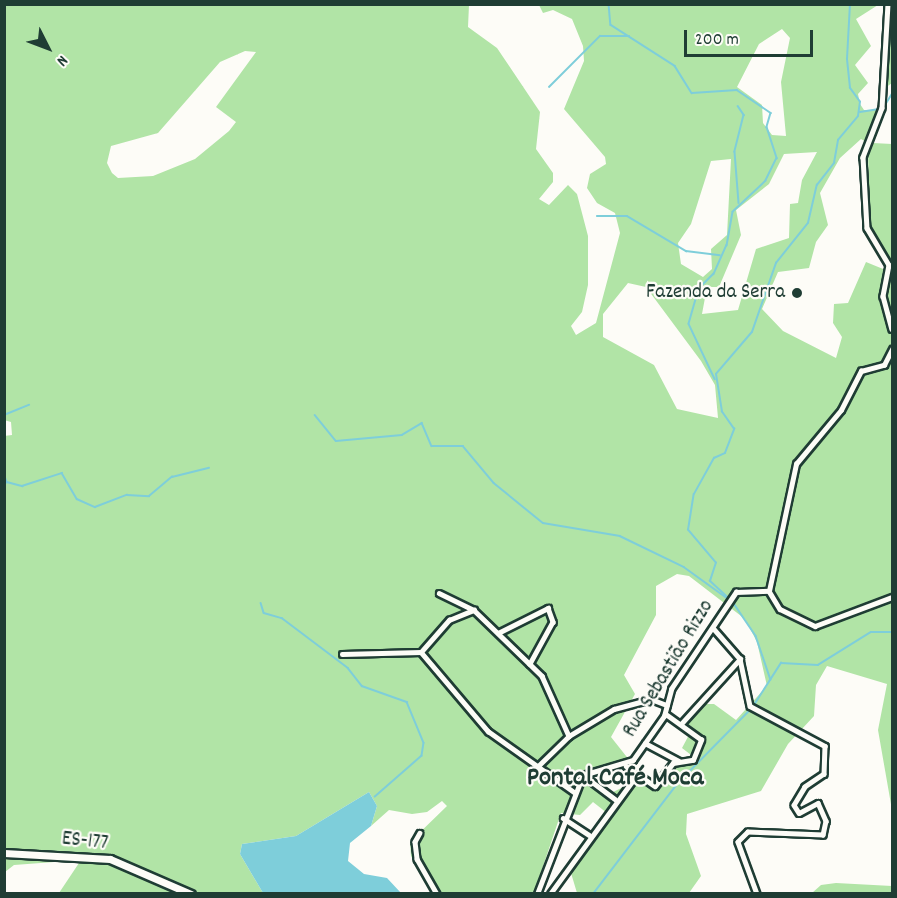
<!DOCTYPE html>
<meta charset="utf-8">
<style>
body{margin:0}
#map{position:relative;width:897px;height:898px;overflow:hidden;background:#fdfcf7;font-family:Dekko,sans-serif}
div>[style]{position:absolute}
.green>*{inset:0;background:#b1e4a6}
.water>*{inset:0;background:#7eceda}
.stream>*{height:1.5px;margin:-0.75px;padding:0 0.75px;transform-origin:0.75px;border-radius:0.75px;background:#7eceda}
.roads{filter:drop-shadow(2px 0 #1f3d34) drop-shadow(-2px 0 #1f3d34) drop-shadow(0 2px #1f3d34) drop-shadow(0 -2px #1f3d34)}
.street>*{height:4.5px;margin:-2.25px;padding:0 2.25px;transform-origin:2.25px;border-radius:2.25px;background:#fdfcf7}
.secondary>*{height:7px;margin:-3.5px;padding:0 3.5px;transform-origin:3.5px;border-radius:3.5px;background:#fdfcf7}
.dots>*{width:16px;height:16px;translate:-50% -50%;box-sizing:border-box;border:3px solid #fdfcf7;border-radius:50%}
span{translate:-50% -50%;white-space:nowrap;text-align:center;line-height:1.15;-webkit-text-stroke:4.5px #fdfcf7;paint-order:stroke}
.poi-label{font-size:21px;color:#1f3d34}
.right{translate:-100% -50%;text-align:right}
.street-label{font-size:21px;color:#1f3d34}
.district-label{font-size:27px;color:#1f3d34;font-weight:700}
.frame{position:absolute;inset:0;border:6px solid #1f3d34;pointer-events:none}
.north{position:absolute;left:18px;top:18px;width:60px;height:60px;-webkit-text-stroke:4px #fdfcf7;paint-order:stroke;rotate:132deg;font-size:16px;font-weight:700;line-height:24px;text-align:center;color:#1f3d34}
.north::after{content:'';display:block;margin:auto;width:21px;height:27px;background:#1f3d34;clip-path:polygon(50% 0,100% 100%,50% 72%,0 100%)}
.scale{position:absolute;left:684px;top:30px;width:129px;height:27px;box-sizing:border-box;border:3px solid #1f3d34;border-top:0;padding-left:8px;font-size:18px;line-height:21px;white-space:nowrap;color:#1f3d34;-webkit-text-stroke:4px #fdfcf7;paint-order:stroke}
</style>
<div id="map">
<div class="green">
<div style="clip-path:polygon(evenodd,5px 5px,469px 5px,468px 27px,497px 48px,540px 112px,536px 149px,553px 173px,553px 182px,539px 199px,549px 205px,568px 185px,577px 194px,588px 236px,588px 285px,582px 312px,571px 326px,576px 335px,596px 323px,620px 233px,615px 213px,597px 203px,587px 188px,590px 174px,606px 164px,605px 157px,564px 109px,584px 61px,583px 46px,572px 19px,553px 10px,543px 13px,539px 5px,878px 5px,856px 19px,871px 46px,855px 65px,868px 83px,858px 94px,860px 104px,864px 110px,885px 110px,873px 143px,892px 144px,892px 810px,878px 730px,887px 684px,827px 666px,816px 685px,814px 716px,788px 744px,761px 791px,687px 814px,686px 834px,701px 876px,689px 893px,577px 893px,571px 873px,607px 813px,593px 802px,580px 815px,561px 813px,534px 893px,432px 893px,411px 856px,410px 842px,447px 806px,442px 801px,427px 812px,412px 814px,389px 810px,371px 826px,377px 806px,369px 792px,296px 836px,242px 844px,240px 854px,263px 893px,59px 893px,81px 860px,14px 865px,5px 872px,4px 436px,12px 435px,11px 422px,4px 420px,5px 5px,782px 29px,790px 38px,781px 82px,786px 136px,772px 135px,763px 123px,762px 105px,737px 87px,759px 44px,782px 29px,5px 5px,245px 51px,256px 52px,216px 107px,236px 122px,229px 131px,195px 159px,153px 176px,118px 178px,112px 173px,107px 163px,111px 146px,158px 133px,220px 62px,245px 51px,5px 5px,861px 139px,868px 143px,869px 226px,890px 263px,888px 271px,866px 262px,848px 303px,834px 304px,833px 323px,842px 337px,836px 358px,783px 331px,762px 309px,778px 272px,809px 268px,816px 242px,828px 225px,820px 193px,840px 158px,861px 139px,5px 5px,817px 152px,802px 180px,798px 203px,790px 204px,789px 238px,756px 249px,738px 310px,702px 314px,707px 287px,719px 287px,741px 235px,736px 210px,769px 184px,784px 154px,817px 152px,5px 5px,731px 159px,727px 235px,711px 249px,712px 269px,703px 277px,681px 264px,678px 243px,691px 224px,711px 161px,731px 159px,5px 5px,628px 283px,646px 287px,701px 361px,715px 385px,718px 418px,677px 409px,654px 365px,603px 337px,603px 314px,628px 283px,5px 5px,677px 574px,689px 576px,745px 619px,757px 642px,767px 686px,736px 720px,714px 704px,703px 704px,686px 720px,690px 733px,682px 748px,695px 758px,685px 766px,674px 764px,654px 786px,640px 779px,611px 793px,598px 791px,586px 780px,588px 772px,630px 761px,611px 737px,635px 694px,624px 675px,656px 615px,656px 586px,677px 574px)"></div>
<div style="clip-path:polygon(891px 5px,892px 83px,885px 88px,887px 45px)"></div>
<div style="clip-path:polygon(836px 883px,892px 886px,892px 893px,812px 893px,821px 885px)"></div>
</div>
<div class="water">
<div style="clip-path:polygon(369px 792px,377px 806px,371px 826px,350px 843px,348px 861px,364px 874px,387px 878px,401px 893px,263px 893px,240px 854px,242px 844px,296px 836px)"></div>
</div>
<div class="stream">
<div style="left:609px;top:4px;width:21px;rotate:85deg"></div>
<div style="left:611px;top:25px;width:76px;rotate:32.6deg"></div>
<div style="left:675px;top:66px;width:32px;rotate:58deg"></div>
<div style="left:692px;top:93px;width:45px;rotate:-3.8deg"></div>
<div style="left:737px;top:90px;width:41px;rotate:34.1deg"></div>
<div style="left:771px;top:113px;width:15px;rotate:106deg"></div>
<div style="left:767px;top:127px;width:33px;rotate:72deg"></div>
<div style="left:777px;top:158px;width:25px;rotate:116deg"></div>
<div style="left:766px;top:181px;width:45px;rotate:136.8deg"></div>
<div style="left:733px;top:212px;width:34px;rotate:100deg"></div>
<div style="left:727px;top:245px;width:32px;rotate:114deg"></div>
<div style="left:714px;top:274px;width:21px;rotate:135deg"></div>
<div style="left:699px;top:289px;width:36px;rotate:106deg"></div>
<div style="left:689px;top:324px;width:61px;rotate:64.7deg"></div>
<div style="left:549px;top:87px;width:72px;rotate:-45deg"></div>
<div style="left:600px;top:36px;width:29px"></div>
<div style="left:885px;top:105px;width:13px;rotate:-58deg"></div>
<div style="left:738px;top:106px;width:11px;rotate:56deg"></div>
<div style="left:744px;top:115px;width:38px;rotate:104deg"></div>
<div style="left:735px;top:152px;width:51px;rotate:85.5deg"></div>
<div style="left:860px;top:112px;width:19px;rotate:-9deg"></div>
<div style="left:597px;top:216px;width:30px"></div>
<div style="left:627px;top:216px;width:69px;rotate:30.7deg"></div>
<div style="left:686px;top:251px;width:34px;rotate:7deg"></div>
<div style="left:4px;top:415px;width:27px;rotate:-22deg"></div>
<div style="left:315px;top:415px;width:33px;rotate:51deg"></div>
<div style="left:336px;top:441px;width:66px;rotate:-5.2deg"></div>
<div style="left:402px;top:435px;width:23px;rotate:-31deg"></div>
<div style="left:422px;top:423px;width:25px;rotate:67deg"></div>
<div style="left:432px;top:446px;width:31px"></div>
<div style="left:463px;top:446px;width:48px;rotate:50deg"></div>
<div style="left:494px;top:483px;width:63px;rotate:39.2deg"></div>
<div style="left:543px;top:523px;width:78px;rotate:9.6deg"></div>
<div style="left:620px;top:536px;width:71px;rotate:25.8deg"></div>
<div style="left:684px;top:567px;width:53px;rotate:35.8deg"></div>
<div style="left:4px;top:474px;width:9px;rotate:69deg"></div>
<div style="left:7px;top:482px;width:16px;rotate:15deg"></div>
<div style="left:22px;top:486px;width:42px;rotate:-18deg"></div>
<div style="left:62px;top:473px;width:30px;rotate:60deg"></div>
<div style="left:77px;top:499px;width:20px;rotate:24deg"></div>
<div style="left:95px;top:507px;width:34px;rotate:-21deg"></div>
<div style="left:127px;top:495px;width:22px;rotate:3deg"></div>
<div style="left:149px;top:496px;width:30px;rotate:-40deg"></div>
<div style="left:172px;top:477px;width:38px;rotate:-14deg"></div>
<div style="left:729px;top:599px;width:26px;rotate:-137deg"></div>
<div style="left:710px;top:581px;width:19px;rotate:-72deg"></div>
<div style="left:716px;top:563px;width:43px;rotate:-130.3deg"></div>
<div style="left:688px;top:530px;width:36px;rotate:-81deg"></div>
<div style="left:694px;top:494px;width:41px;rotate:-60.9deg"></div>
<div style="left:714px;top:458px;width:12px;rotate:-24deg"></div>
<div style="left:725px;top:453px;width:26px;rotate:-69deg"></div>
<div style="left:734px;top:429px;width:21px;rotate:-125deg"></div>
<div style="left:722px;top:412px;width:38px;rotate:-99deg"></div>
<div style="left:716px;top:374px;width:55px;rotate:-49.4deg"></div>
<div style="left:752px;top:332px;width:73px;rotate:-70.8deg"></div>
<div style="left:776px;top:263px;width:51px;rotate:-51.3deg"></div>
<div style="left:808px;top:223px;width:39px;rotate:-77deg"></div>
<div style="left:817px;top:185px;width:28px;rotate:-52deg"></div>
<div style="left:834px;top:163px;width:23px;rotate:-80deg"></div>
<div style="left:838px;top:140px;width:31px;rotate:-50deg"></div>
<div style="left:858px;top:116px;width:14px;rotate:-82deg"></div>
<div style="left:860px;top:102px;width:17px;rotate:-126deg"></div>
<div style="left:850px;top:88px;width:29px;rotate:-96deg"></div>
<div style="left:847px;top:59px;width:55px;rotate:-86.9deg"></div>
<div style="left:733px;top:602px;width:41px;rotate:55.9deg"></div>
<div style="left:756px;top:636px;width:46px;rotate:71.2deg"></div>
<div style="left:261px;top:603px;width:10px;rotate:73deg"></div>
<div style="left:264px;top:613px;width:19px;rotate:16deg"></div>
<div style="left:282px;top:618px;width:83px;rotate:37.1deg"></div>
<div style="left:348px;top:668px;width:23px;rotate:52deg"></div>
<div style="left:362px;top:686px;width:48px;rotate:19.6deg"></div>
<div style="left:407px;top:702px;width:44px;rotate:67.5deg"></div>
<div style="left:424px;top:743px;width:13px;rotate:99deg"></div>
<div style="left:422px;top:756px;width:62px;rotate:138.9deg"></div>
<div style="left:754px;top:705px;width:50px;rotate:-57.3deg"></div>
<div style="left:781px;top:663px;width:37px;rotate:3deg"></div>
<div style="left:818px;top:665px;width:62px;rotate:-31.9deg"></div>
<div style="left:871px;top:632px;width:21px"></div>
<div style="left:593px;top:894px;width:140px;rotate:-52.6deg"></div>
<div style="left:678px;top:783px;width:104px;rotate:-45.4deg"></div>
</div>
<div class="roads">
<div class="street">
<div style="left:888px;top:4px;width:104px;rotate:93.3deg"></div>
<div style="left:882px;top:108px;width:53px;rotate:111.2deg"></div>
<div style="left:863px;top:157px;width:71px;rotate:86.8deg"></div>
<div style="left:867px;top:228px;width:43px;rotate:59.3deg"></div>
<div style="left:889px;top:265px;width:32px;rotate:101deg"></div>
<div style="left:883px;top:296px;width:34px;rotate:75deg"></div>
<div style="left:769px;top:591px;width:130px;rotate:-78deg"></div>
<div style="left:796px;top:464px;width:70px;rotate:-50.2deg"></div>
<div style="left:841px;top:410px;width:44px;rotate:-62.9deg"></div>
<div style="left:861px;top:371px;width:24px;rotate:-15deg"></div>
<div style="left:884px;top:365px;width:18px;rotate:-63deg"></div>
<div style="left:439px;top:593px;width:39px;rotate:26deg"></div>
<div style="left:474px;top:610px;width:95px;rotate:44.1deg"></div>
<div style="left:542px;top:676px;width:66px;rotate:65.8deg"></div>
<div style="left:714px;top:629px;width:40px;rotate:49deg"></div>
<div style="left:740px;top:659px;width:48px;rotate:78deg"></div>
<div style="left:750px;top:706px;width:85px;rotate:28.1deg"></div>
<div style="left:825px;top:746px;width:28px;rotate:92deg"></div>
<div style="left:824px;top:774px;width:23px;rotate:146deg"></div>
<div style="left:805px;top:787px;width:21px;rotate:121deg"></div>
<div style="left:794px;top:805px;width:9px;rotate:58deg"></div>
<div style="left:799px;top:813px;width:21px;rotate:-28deg"></div>
<div style="left:818px;top:803px;width:20px;rotate:66deg"></div>
<div style="left:826px;top:821px;width:14px;rotate:102deg"></div>
<div style="left:823px;top:835px;width:75px;rotate:-177.7deg"></div>
<div style="left:748px;top:832px;width:14px;rotate:135deg"></div>
<div style="left:738px;top:842px;width:55px;rotate:69.9deg"></div>
<div style="left:498px;top:633px;width:56px;rotate:-26.6deg"></div>
<div style="left:548px;top:608px;width:15px;rotate:70deg"></div>
<div style="left:553px;top:622px;width:48px;rotate:118.7deg"></div>
<div style="left:421px;top:652px;width:104px;rotate:49.7deg"></div>
<div style="left:488px;top:731px;width:105px;rotate:35.3deg"></div>
<div style="left:342px;top:654px;width:79px;rotate:-1.5deg"></div>
<div style="left:421px;top:652px;width:43px;rotate:-48.8deg"></div>
<div style="left:449px;top:620px;width:27px;rotate:-22deg"></div>
<div style="left:681px;top:724px;width:88px;rotate:-47.8deg"></div>
<div style="left:645px;top:743px;width:38px;rotate:28deg"></div>
<div style="left:626px;top:766px;width:35px;rotate:35deg"></div>
<div style="left:655px;top:786px;width:29px;rotate:-52deg"></div>
<div style="left:673px;top:763px;width:20px;rotate:-9deg"></div>
<div style="left:693px;top:760px;width:22px;rotate:-68deg"></div>
<div style="left:701px;top:740px;width:44px;rotate:-144.2deg"></div>
<div style="left:536px;top:768px;width:46px;rotate:-44.1deg"></div>
<div style="left:569px;top:736px;width:52px;rotate:-31deg"></div>
<div style="left:614px;top:709px;width:38px;rotate:-15deg"></div>
<div style="left:651px;top:699px;width:17px;rotate:21deg"></div>
<div style="left:583px;top:775px;width:40px;rotate:37deg"></div>
<div style="left:563px;top:818px;width:31px;rotate:33deg"></div>
<div style="left:420px;top:833px;width:10px;rotate:119deg"></div>
<div style="left:415px;top:842px;width:17px;rotate:83deg"></div>
<div style="left:417px;top:859px;width:40px;rotate:60.3deg"></div>
<div style="left:537px;top:894px;width:128px;rotate:-68.9deg"></div>
<div style="left:583px;top:775px;width:52px;rotate:-16.7deg"></div>
<div style="left:633px;top:760px;width:54px;rotate:-54.8deg"></div>
<div style="left:664px;top:716px;width:28px;rotate:-75deg"></div>
<div style="left:671px;top:689px;width:117px;rotate:-56.2deg"></div>
<div style="left:736px;top:592px;width:33px;rotate:-2deg"></div>
<div style="left:769px;top:591px;width:21px;rotate:59deg"></div>
<div style="left:780px;top:609px;width:39px;rotate:26deg"></div>
<div style="left:815px;top:626px;width:82px;rotate:-20.6deg"></div>
<div style="left:550px;top:894px;width:146px;rotate:-53.9deg"></div>
</div>
<div class="secondary">
<div style="left:4px;top:853px;width:106px;rotate:3.2deg"></div>
<div style="left:110px;top:859px;width:88px;rotate:23.4deg"></div>
</div>
</div>
<div class="dots">
<div style="left:797px;top:293px;background:#1f3d34"></div>
</div>
<div class="poi-label">
<span class="right" style="left:785px;top:293px">Fazenda da Serra</span>
</div>
<div class="street-label">
<span style="left:669px;top:669px;rotate:-59deg">Rua Sebastião Rizzo</span>
<span style="left:85px;top:842px;rotate:6deg">ES-177</span>
</div>
<div class="district-label">
<span style="left:615px;top:779px">Pontal Café Moca</span>
</div>
<div class="frame"></div>
<div class="north">N</div>
<div class="scale">200 m</div>
</div>
